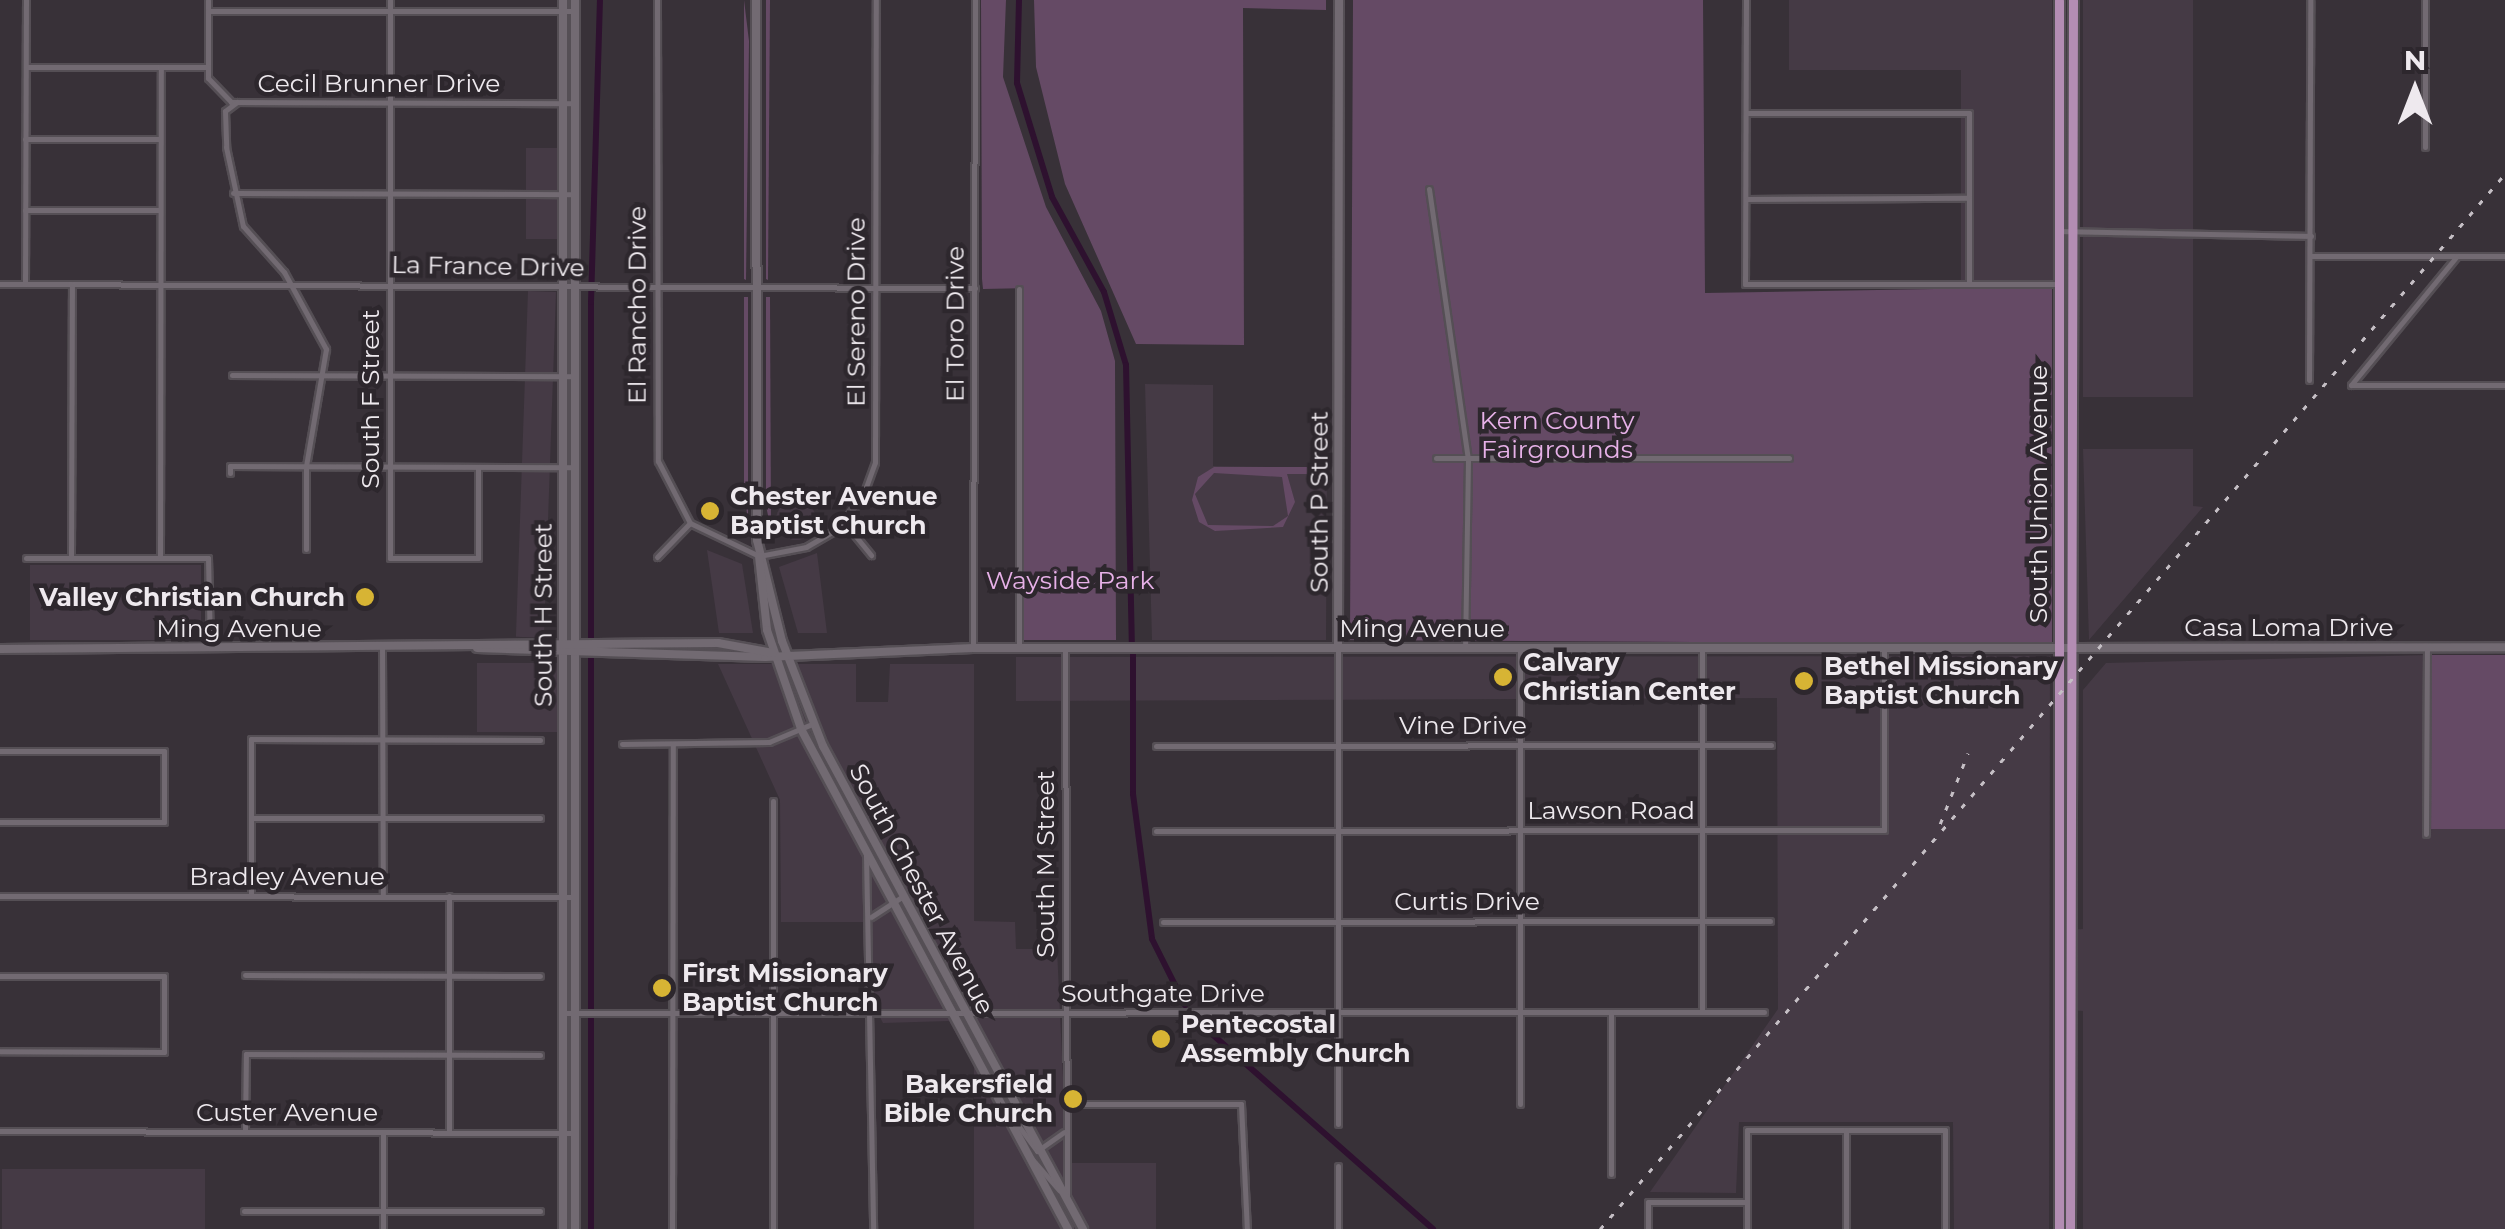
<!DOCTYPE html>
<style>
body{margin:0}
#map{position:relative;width:2505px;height:1229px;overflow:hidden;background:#383138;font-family:Montserrat,sans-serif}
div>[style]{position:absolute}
.built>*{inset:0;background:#453a45;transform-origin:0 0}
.round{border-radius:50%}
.green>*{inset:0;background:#654a65;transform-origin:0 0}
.canal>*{height:6px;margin:-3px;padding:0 3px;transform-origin:3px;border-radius:3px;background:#2e112f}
.roads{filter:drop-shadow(2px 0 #554f55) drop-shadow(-2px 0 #554f55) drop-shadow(0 2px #554f55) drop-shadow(0 -2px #554f55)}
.minor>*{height:5px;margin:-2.5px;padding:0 2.5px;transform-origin:2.5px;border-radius:2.5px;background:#726a72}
.tertiary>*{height:8px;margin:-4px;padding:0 4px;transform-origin:4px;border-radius:4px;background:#726a72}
.secondary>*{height:8px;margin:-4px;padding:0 4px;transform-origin:4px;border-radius:4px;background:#726a72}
.primary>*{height:9px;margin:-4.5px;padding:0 4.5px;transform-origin:4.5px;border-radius:4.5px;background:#b38db3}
.rail>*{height:2.5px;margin-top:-1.25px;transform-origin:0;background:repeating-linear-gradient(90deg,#c5bfc5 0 5px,transparent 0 15px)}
.dots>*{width:28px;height:28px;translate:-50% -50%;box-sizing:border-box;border:5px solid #2d272d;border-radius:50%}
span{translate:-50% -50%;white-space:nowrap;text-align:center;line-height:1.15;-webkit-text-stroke:9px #2d272d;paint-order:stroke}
.street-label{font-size:25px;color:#eee9ee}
.park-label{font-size:25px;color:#e7b1e8}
.poi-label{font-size:25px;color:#eee9ee;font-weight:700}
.left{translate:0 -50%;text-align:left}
.right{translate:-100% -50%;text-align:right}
.north{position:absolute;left:2365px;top:40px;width:100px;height:100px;-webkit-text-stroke:8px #2d272d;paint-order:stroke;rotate:0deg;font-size:28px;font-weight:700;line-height:40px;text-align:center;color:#eee9ee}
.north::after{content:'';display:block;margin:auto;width:35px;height:45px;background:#eee9ee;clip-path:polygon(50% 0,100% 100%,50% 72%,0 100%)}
</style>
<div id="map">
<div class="built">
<div style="clip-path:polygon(1789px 0,2052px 0,2054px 281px,1961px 280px,1961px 70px,1789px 70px)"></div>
<div style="left:2083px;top:0;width:110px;height:397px"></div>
<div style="left:526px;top:148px;width:31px;height:91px"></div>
<div style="left:528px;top:291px;width:28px;height:346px;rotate:2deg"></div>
<div style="clip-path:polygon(1145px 384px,1213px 385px,1213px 466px,1327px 468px,1326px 640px,1152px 640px)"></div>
<div style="clip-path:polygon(2083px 449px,2193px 449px,2193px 506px,2203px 507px,2089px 640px)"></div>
<div class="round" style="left:776px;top:500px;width:40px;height:40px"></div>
<div style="clip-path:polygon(707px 550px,742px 564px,753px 633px,719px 633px)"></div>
<div style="clip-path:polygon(817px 553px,827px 633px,798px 633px,779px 567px)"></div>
<div style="left:30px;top:565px;width:171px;height:75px"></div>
<div style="clip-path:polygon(2428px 655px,2428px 829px,2505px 829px,2505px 1229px,2083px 1229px,2083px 1011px,2070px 1010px,2070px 930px,2083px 929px,2083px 690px,2106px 663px)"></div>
<div style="clip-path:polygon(2050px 656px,2049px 1229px,1954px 1229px,1953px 1122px,1739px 1122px,1736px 1193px,1650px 1192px,1778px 1009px,1777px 698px,1016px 701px,1016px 657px)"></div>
<div style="left:558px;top:663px;width:69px;height:81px;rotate:90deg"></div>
<div style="clip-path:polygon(718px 664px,856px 664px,856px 702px,888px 702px,890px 664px,974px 664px,974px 921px,1015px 922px,1016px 949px,1057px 949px,1067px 1163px,1156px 1163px,1156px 1229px,974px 1229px,974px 1066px,949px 1021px,883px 1023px,865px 988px,864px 922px,781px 922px,780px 800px)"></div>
<div style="left:2px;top:1169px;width:203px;height:60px"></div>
</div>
<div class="green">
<div style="clip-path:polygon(744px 0,749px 41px,746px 280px,744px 279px)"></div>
<div style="clip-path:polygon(766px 0,770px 0,768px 280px,766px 279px)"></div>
<div style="clip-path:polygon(981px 0,1006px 0,1003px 77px,1046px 207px,1101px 311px,1115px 361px,1116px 640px,1024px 640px,1024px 288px,983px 289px,982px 279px)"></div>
<div style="clip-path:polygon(1034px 0,1326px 0,1326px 10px,1243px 8px,1244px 345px,1136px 344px,1065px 184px,1036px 67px)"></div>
<div style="clip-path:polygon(1353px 0,1703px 0,1705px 293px,2052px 287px,2052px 644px,1350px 640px)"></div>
<div style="clip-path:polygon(744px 297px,748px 297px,748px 522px,744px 488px)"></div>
<div style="clip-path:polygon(766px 297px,770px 297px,771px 529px,766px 506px)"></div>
<div style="clip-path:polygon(evenodd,1214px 467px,1307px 467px,1307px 474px,1287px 474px,1295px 502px,1283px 527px,1215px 531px,1199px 522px,1192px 500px,1198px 477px,1214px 467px,1214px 473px,1282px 477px,1288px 516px,1273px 526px,1208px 525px,1195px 494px,1214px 473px)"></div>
<div style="left:2428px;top:655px;width:77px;height:174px"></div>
</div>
<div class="canal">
<div style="left:1019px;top:0;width:83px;rotate:91.4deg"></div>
<div style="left:1017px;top:83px;width:119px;rotate:72.9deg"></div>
<div style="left:1052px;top:197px;width:108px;rotate:61.3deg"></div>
<div style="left:1104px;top:292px;width:76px;rotate:73.2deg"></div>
<div style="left:1126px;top:365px;width:278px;rotate:88.8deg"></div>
<div style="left:1133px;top:654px;width:140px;rotate:90deg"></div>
<div style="left:1133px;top:794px;width:146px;rotate:82.5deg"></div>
<div style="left:1152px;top:939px;width:74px;rotate:63.4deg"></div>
<div style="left:1196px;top:1020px;width:316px;rotate:41.4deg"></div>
<div style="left:591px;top:1229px;width:927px;rotate:-90deg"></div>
<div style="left:591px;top:302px;width:302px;rotate:-88.3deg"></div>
</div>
<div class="roads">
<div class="minor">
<div style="left:208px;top:0;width:78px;rotate:90deg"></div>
<div style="left:208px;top:78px;width:33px;rotate:46deg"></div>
<div style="left:231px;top:102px;width:344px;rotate:0.2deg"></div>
<div style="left:390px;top:0;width:558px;rotate:90deg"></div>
<div style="left:390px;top:558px;width:88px"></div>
<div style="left:478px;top:558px;width:91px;rotate:-90deg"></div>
<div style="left:657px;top:0;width:461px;rotate:89.9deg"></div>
<div style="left:658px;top:461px;width:70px;rotate:62.7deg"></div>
<div style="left:690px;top:523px;width:76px;rotate:25.6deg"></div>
<div style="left:759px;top:556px;width:48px;rotate:-10.8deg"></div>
<div style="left:806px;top:547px;width:34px;rotate:-30deg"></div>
<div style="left:836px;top:530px;width:41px;rotate:-50.9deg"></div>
<div style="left:862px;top:498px;width:38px;rotate:-70deg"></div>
<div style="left:875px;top:462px;width:462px;rotate:-89.9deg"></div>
<div style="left:1746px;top:0;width:284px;rotate:90.2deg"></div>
<div style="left:1745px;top:284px;width:314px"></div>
<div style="left:208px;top:11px;width:367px"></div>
<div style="left:26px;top:67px;width:182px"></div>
<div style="left:237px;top:102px;width:15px;rotate:143deg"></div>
<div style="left:225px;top:111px;width:36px;rotate:88deg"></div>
<div style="left:226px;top:147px;width:81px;rotate:77.9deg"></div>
<div style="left:243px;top:226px;width:62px;rotate:48.3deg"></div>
<div style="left:284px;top:272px;width:88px;rotate:61.4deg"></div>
<div style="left:326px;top:349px;width:119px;rotate:99.7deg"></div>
<div style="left:306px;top:466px;width:83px;rotate:90deg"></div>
<div style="left:1746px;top:113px;width:223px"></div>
<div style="left:1969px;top:113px;width:171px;rotate:90deg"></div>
<div style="left:25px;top:139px;width:135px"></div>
<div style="left:2425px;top:147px;width:147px;rotate:-90deg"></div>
<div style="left:1429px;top:189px;width:274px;rotate:81.8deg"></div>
<div style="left:1468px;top:460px;width:188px;rotate:90.9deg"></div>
<div style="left:233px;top:193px;width:342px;rotate:0.2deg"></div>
<div style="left:1747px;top:199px;width:222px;rotate:-0.3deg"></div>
<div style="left:25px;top:210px;width:135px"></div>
<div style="left:2058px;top:231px;width:253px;rotate:1.1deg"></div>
<div style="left:2310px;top:256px;width:195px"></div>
<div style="left:0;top:284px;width:975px;rotate:0.24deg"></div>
<div style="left:25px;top:284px;width:284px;rotate:-89.8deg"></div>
<div style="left:232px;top:375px;width:343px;rotate:0.2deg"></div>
<div style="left:2309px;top:380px;width:380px;rotate:-89.8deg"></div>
<div style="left:2351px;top:385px;width:166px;rotate:-50.6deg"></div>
<div style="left:2351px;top:385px;width:154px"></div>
<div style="left:1436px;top:458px;width:353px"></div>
<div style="left:230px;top:473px;width:7px;rotate:-90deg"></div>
<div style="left:230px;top:466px;width:345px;rotate:0.2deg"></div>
<div style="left:844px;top:522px;width:43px;rotate:50.7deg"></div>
<div style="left:160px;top:557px;width:490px;rotate:-89.9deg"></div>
<div style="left:657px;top:557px;width:47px;rotate:-45.9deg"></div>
<div style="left:26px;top:558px;width:182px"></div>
<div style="left:208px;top:558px;width:90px;rotate:88.7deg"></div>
<div style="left:71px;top:558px;width:274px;rotate:-89.8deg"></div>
<div style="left:973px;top:647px;width:647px;rotate:-89.82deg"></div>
<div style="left:382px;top:648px;width:247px;rotate:89.8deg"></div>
<div style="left:1019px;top:648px;width:359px;rotate:-90deg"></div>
<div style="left:1065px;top:649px;width:547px;rotate:89.79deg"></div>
<div style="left:622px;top:744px;width:147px;rotate:-0.8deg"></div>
<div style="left:769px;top:742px;width:47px;rotate:-22.7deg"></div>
<div style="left:1156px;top:746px;width:615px;rotate:-0.09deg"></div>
<div style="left:0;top:751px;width:164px"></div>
<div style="left:164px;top:751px;width:71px;rotate:90deg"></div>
<div style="left:164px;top:822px;width:164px;rotate:180deg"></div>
<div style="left:251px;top:818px;width:289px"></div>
<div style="left:1156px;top:831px;width:728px;rotate:-0.08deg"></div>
<div style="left:1884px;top:830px;width:182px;rotate:-90deg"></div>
<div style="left:2426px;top:834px;width:187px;rotate:-89.7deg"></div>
<div style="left:866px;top:855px;width:374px;rotate:88.9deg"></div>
<div style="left:0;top:896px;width:575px;rotate:0.1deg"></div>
<div style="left:251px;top:896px;width:157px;rotate:-90deg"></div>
<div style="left:251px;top:739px;width:289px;rotate:0.2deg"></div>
<div style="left:871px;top:917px;width:38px;rotate:-33deg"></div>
<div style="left:1163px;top:922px;width:607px;rotate:-0.09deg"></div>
<div style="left:245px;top:975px;width:295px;rotate:0.2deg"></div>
<div style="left:0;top:976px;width:164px"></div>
<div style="left:164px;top:976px;width:76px;rotate:90deg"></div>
<div style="left:164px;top:1052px;width:164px;rotate:-179.7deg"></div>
<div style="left:1702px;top:1012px;width:364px;rotate:-90deg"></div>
<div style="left:562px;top:1013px;width:1202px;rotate:-0.05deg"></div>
<div style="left:1066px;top:1104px;width:175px"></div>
<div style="left:1241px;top:1104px;width:125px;rotate:87.3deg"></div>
<div style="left:1520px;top:1104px;width:456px;rotate:-90deg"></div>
<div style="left:1006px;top:1109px;width:52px;rotate:53.6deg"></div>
<div style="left:1037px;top:1151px;width:33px;rotate:-35deg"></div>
<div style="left:1338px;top:1124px;width:476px;rotate:-90deg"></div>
<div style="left:0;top:1131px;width:575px;rotate:0.2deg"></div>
<div style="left:245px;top:1131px;width:77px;rotate:-89.3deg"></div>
<div style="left:246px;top:1054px;width:294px;rotate:0.2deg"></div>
<div style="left:449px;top:1132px;width:236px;rotate:-90deg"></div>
<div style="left:1031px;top:1158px;width:43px;rotate:48.8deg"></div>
<div style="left:1611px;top:1174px;width:162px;rotate:-90deg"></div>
<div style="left:244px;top:1211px;width:296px"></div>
<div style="left:383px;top:1229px;width:97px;rotate:-90deg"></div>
<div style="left:672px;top:1229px;width:485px;rotate:-89.9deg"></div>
<div style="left:773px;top:1229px;width:428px;rotate:-90deg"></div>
<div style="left:1338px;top:1229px;width:63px;rotate:-90deg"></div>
<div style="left:1648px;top:1229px;width:27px;rotate:-90deg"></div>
<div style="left:1648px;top:1202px;width:99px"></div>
<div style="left:1747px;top:1229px;width:99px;rotate:-90deg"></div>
<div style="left:1747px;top:1130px;width:198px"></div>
<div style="left:1945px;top:1130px;width:99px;rotate:90deg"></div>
<div style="left:1846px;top:1229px;width:99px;rotate:-90deg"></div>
</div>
<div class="tertiary">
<div style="left:1338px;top:648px;width:648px;rotate:-89.91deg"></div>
<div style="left:2072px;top:648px;width:433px;rotate:-0.1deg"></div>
<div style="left:563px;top:1229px;width:1229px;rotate:-90deg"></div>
<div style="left:575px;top:1229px;width:1229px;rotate:-90deg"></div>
</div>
<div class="secondary">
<div style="left:756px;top:0;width:540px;rotate:89.89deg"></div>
<div style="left:757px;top:540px;width:104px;rotate:76.1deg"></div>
<div style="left:782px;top:641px;width:113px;rotate:68.7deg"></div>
<div style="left:823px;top:746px;width:549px;rotate:61.71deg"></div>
<div style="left:759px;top:556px;width:74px;rotate:83.8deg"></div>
<div style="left:767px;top:630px;width:105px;rotate:71deg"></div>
<div style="left:801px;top:729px;width:567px;rotate:61.9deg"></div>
<div style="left:477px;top:648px;width:288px;rotate:1.8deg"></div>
<div style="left:765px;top:657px;width:208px;rotate:-2.5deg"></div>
<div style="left:973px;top:648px;width:1099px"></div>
<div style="left:0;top:649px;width:718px;rotate:-0.48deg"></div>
<div style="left:718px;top:643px;width:56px;rotate:10.3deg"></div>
</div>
<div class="primary">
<div style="left:2059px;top:1229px;width:1229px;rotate:-90deg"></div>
<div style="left:2070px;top:1229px;width:1229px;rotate:-89.86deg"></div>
</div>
</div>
<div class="rail">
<div style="left:1940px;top:824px;width:76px;rotate:-68.5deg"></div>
<div style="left:1600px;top:1229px;width:1390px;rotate:-49.38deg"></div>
</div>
<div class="dots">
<div style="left:710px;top:511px;background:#d7b434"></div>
<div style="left:365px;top:597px;background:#d7b434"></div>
<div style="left:1503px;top:677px;background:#d7b434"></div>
<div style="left:1804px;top:681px;background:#d7b434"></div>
<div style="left:662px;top:988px;background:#d7b434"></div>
<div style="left:1161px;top:1039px;background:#d7b434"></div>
<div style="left:1073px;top:1099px;background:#d7b434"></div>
</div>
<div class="street-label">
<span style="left:379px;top:83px">Cecil Brunner Drive</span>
<span style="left:488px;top:266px;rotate:1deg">La France Drive</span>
<span style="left:637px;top:305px;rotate:-90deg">El Rancho Drive</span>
<span style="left:856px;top:312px;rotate:-90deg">El Sereno Drive</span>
<span style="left:955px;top:324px;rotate:-90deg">El Toro Drive</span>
<span style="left:370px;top:399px;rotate:-90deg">South F Street</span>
<span style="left:2038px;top:494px;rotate:-90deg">South Union Avenue</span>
<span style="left:1319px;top:502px;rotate:-90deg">South P Street</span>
<span style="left:543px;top:615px;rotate:-90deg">South H Street</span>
<span style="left:2289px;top:627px">Casa Loma Drive</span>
<span style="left:239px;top:628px">Ming Avenue</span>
<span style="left:1422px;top:628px">Ming Avenue</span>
<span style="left:1463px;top:725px">Vine Drive</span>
<span style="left:1611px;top:810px">Lawson Road</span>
<span style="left:1045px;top:864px;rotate:-90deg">South M Street</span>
<span style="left:287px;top:876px">Bradley Avenue</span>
<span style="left:922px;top:889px;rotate:62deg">South Chester Avenue</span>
<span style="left:1467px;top:901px">Curtis Drive</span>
<span style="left:1163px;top:993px">Southgate Drive</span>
<span style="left:287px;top:1112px">Custer Avenue</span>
</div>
<div class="park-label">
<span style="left:1557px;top:435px">Kern County<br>Fairgrounds</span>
<span style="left:1070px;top:580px">Wayside Park</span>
</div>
<div class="poi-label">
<span class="left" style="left:730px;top:511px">Chester Avenue<br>Baptist Church</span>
<span class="right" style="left:345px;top:597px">Valley Christian Church</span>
<span class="left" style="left:1523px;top:677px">Calvary<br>Christian Center</span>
<span class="left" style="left:1824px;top:681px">Bethel Missionary<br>Baptist Church</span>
<span class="left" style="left:682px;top:988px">First Missionary<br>Baptist Church</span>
<span class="left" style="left:1181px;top:1039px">Pentecostal<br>Assembly Church</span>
<span class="right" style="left:1053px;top:1099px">Bakersfield<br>Bible Church</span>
</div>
<div class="north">N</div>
</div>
